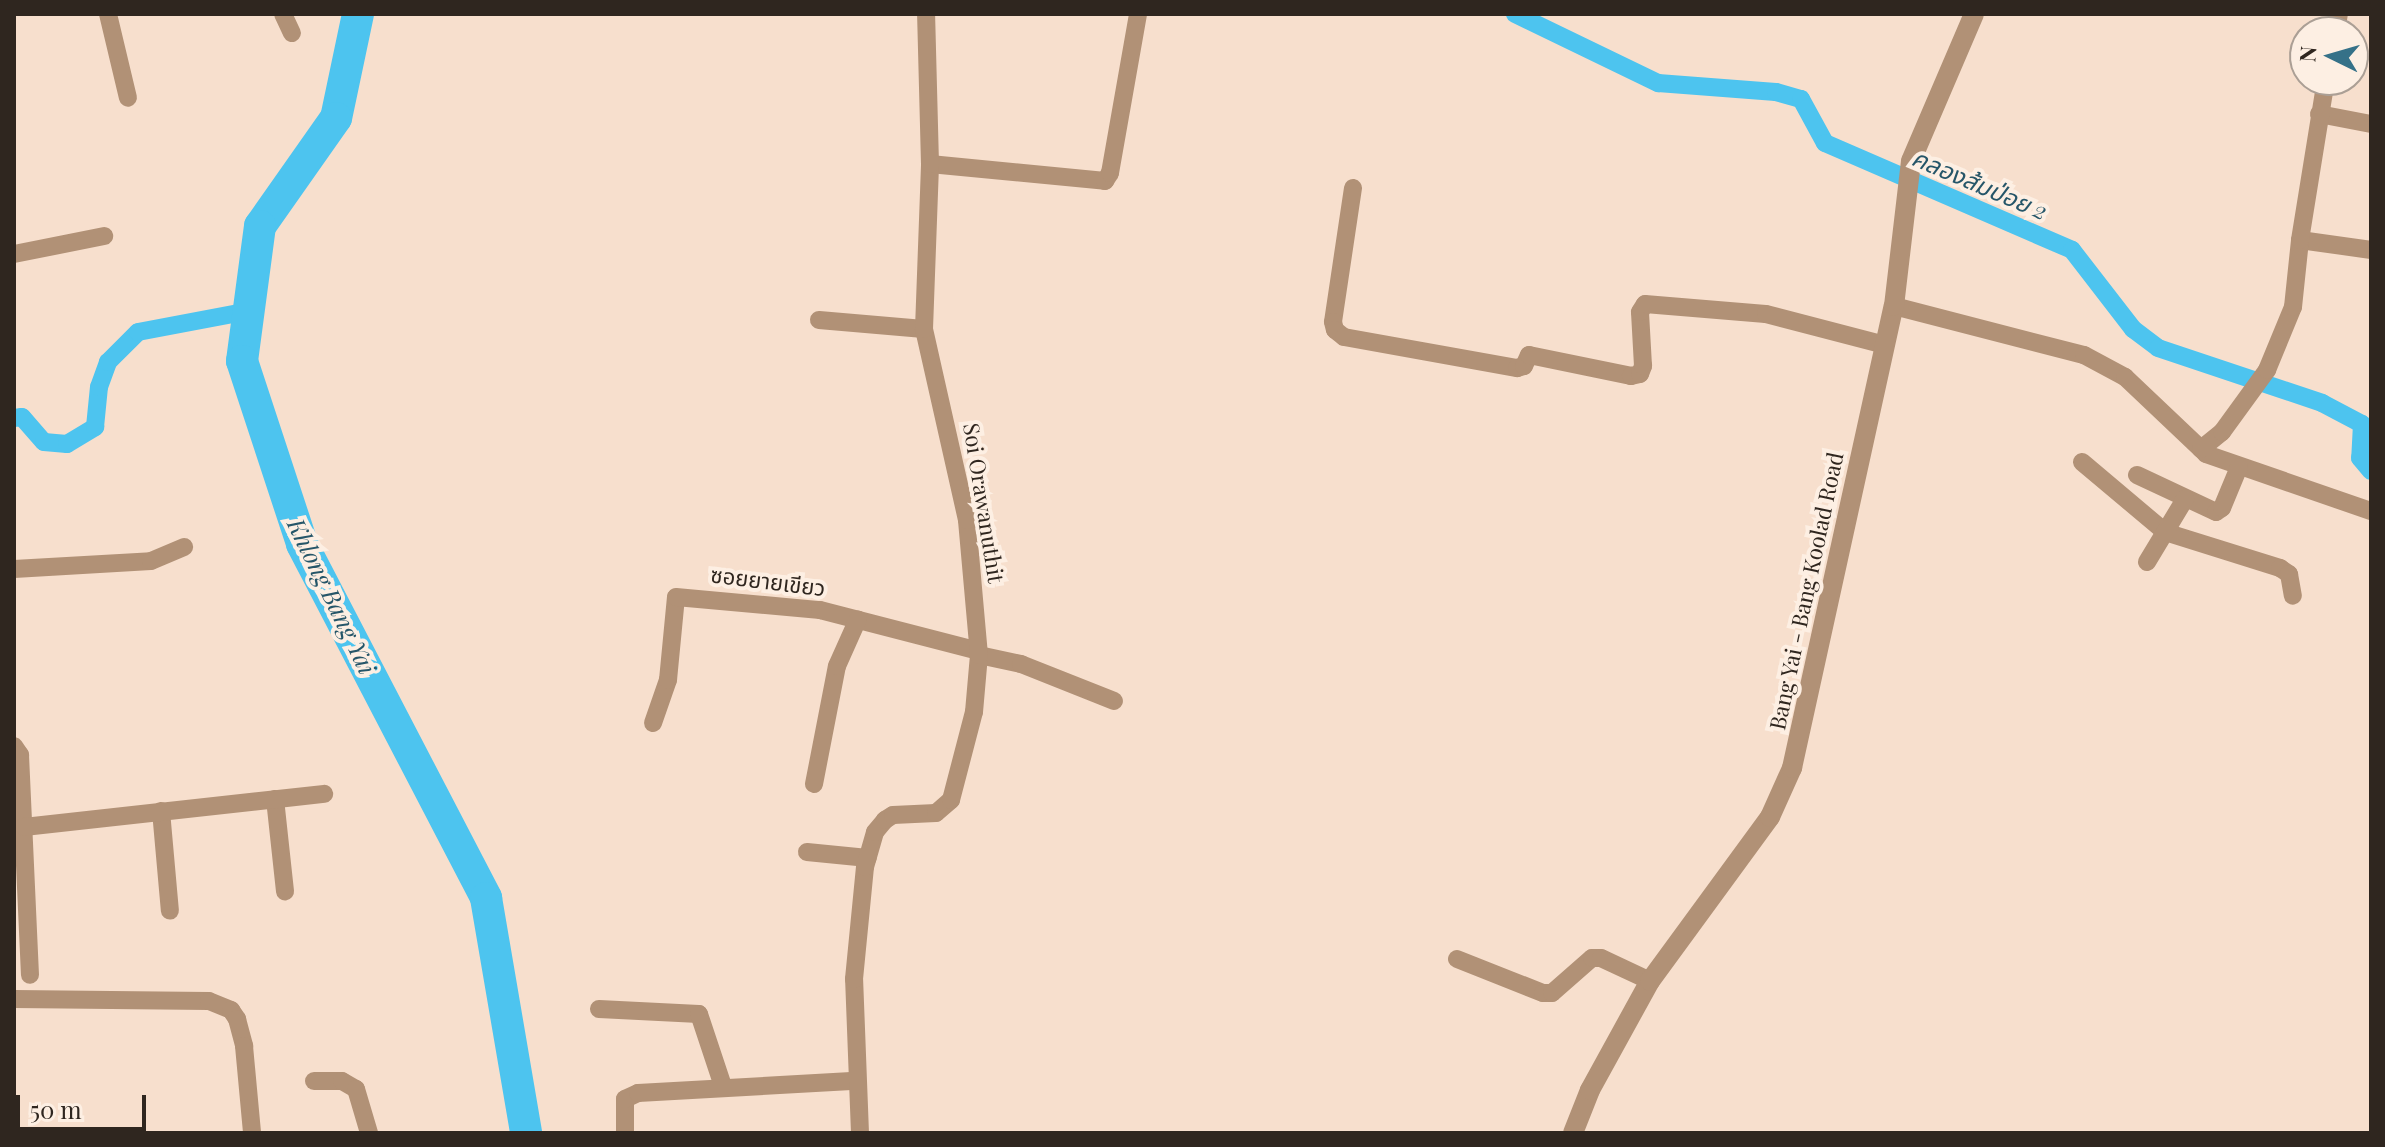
<!DOCTYPE html>
<meta charset="utf-8">
<style>
body{margin:0}
#map{position:relative;width:2385px;height:1147px;overflow:hidden;background:#f7dfcd;font-family:"Playfair Display","Noto Sans Thai",serif}
div>[style]{position:absolute}
.canal>*{height:18px;margin:-9px;padding:0 9px;transform-origin:9px;border-radius:9px;background:#4dc4ef}
.river>*{height:32px;margin:-16px;padding:0 16px;transform-origin:16px;border-radius:16px;background:#4dc4ef}
.minor>*{height:18px;margin:-9px;padding:0 9px;transform-origin:9px;border-radius:9px;background:#b19176}
.tertiary>*{height:20px;margin:-10px;padding:0 10px;transform-origin:10px;border-radius:10px;background:#b19176}
span{translate:-50% -50%;white-space:nowrap;text-align:center;line-height:1.15;-webkit-text-stroke:8px #fdefe3;paint-order:stroke}
.street-label{font-size:22px;color:#2f261f}
.water-label{font-size:24px;color:#265669;font-style:italic}
.frame{position:absolute;inset:0;border:16px solid #2f261f;pointer-events:none}
.north{position:absolute;left:2289px;top:16px;width:80px;height:80px;box-sizing:border-box;background:#fdefe3;border:2px solid #ab9f95;border-radius:50%;rotate:275deg;font-size:22px;font-weight:700;line-height:32px;text-align:center;color:#2f261f}
.north::after{content:'';display:block;margin:auto;width:28px;height:36px;background:#357188;clip-path:polygon(50% 0,100% 100%,50% 72%,0 100%)}
.scale{position:absolute;left:16px;top:1095px;width:130px;height:36px;box-sizing:border-box;border:4px solid #2f261f;border-top:0;padding-left:10px;font-size:24px;line-height:28px;white-space:nowrap;color:#2f261f;-webkit-text-stroke:6px #fdefe3;paint-order:stroke}
</style>
<div id="map">
<div class="canal">
<div style="left:1515px;top:14px;width:159px;rotate:25.8deg"></div>
<div style="left:1658px;top:83px;width:118px;rotate:4.4deg"></div>
<div style="left:1776px;top:92px;width:26px;rotate:16deg"></div>
<div style="left:1801px;top:99px;width:50px;rotate:61.4deg"></div>
<div style="left:1825px;top:143px;width:269px;rotate:23.4deg"></div>
<div style="left:2072px;top:250px;width:100px;rotate:52.3deg"></div>
<div style="left:2133px;top:329px;width:31px;rotate:37deg"></div>
<div style="left:2158px;top:348px;width:173px;rotate:18.5deg"></div>
<div style="left:2322px;top:403px;width:45px;rotate:27.7deg"></div>
<div style="left:2362px;top:424px;width:34px;rotate:93deg"></div>
<div style="left:2360px;top:458px;width:17px;rotate:50deg"></div>
<div style="left:14px;top:418px;width:8px;rotate:-7deg"></div>
<div style="left:22px;top:417px;width:33px;rotate:49deg"></div>
<div style="left:44px;top:442px;width:23px;rotate:5deg"></div>
<div style="left:67px;top:444px;width:33px;rotate:-31deg"></div>
<div style="left:95px;top:427px;width:40px;rotate:-84.3deg"></div>
<div style="left:99px;top:387px;width:27px;rotate:-70deg"></div>
<div style="left:108px;top:362px;width:42px;rotate:-45deg"></div>
<div style="left:138px;top:332px;width:113px;rotate:-10.7deg"></div>
</div>
<div class="river">
<div style="left:358px;top:14px;width:106px;rotate:101.9deg"></div>
<div style="left:336px;top:118px;width:132px;rotate:125.1deg"></div>
<div style="left:260px;top:226px;width:136px;rotate:97.6deg"></div>
<div style="left:242px;top:361px;width:193px;rotate:71.8deg"></div>
<div style="left:302px;top:544px;width:399px;rotate:62.5deg"></div>
<div style="left:486px;top:898px;width:238px;rotate:80.3deg"></div>
</div>
<div class="minor">
<div style="left:108px;top:14px;width:86px;rotate:76.6deg"></div>
<div style="left:283px;top:14px;width:21px;rotate:65deg"></div>
<div style="left:2336px;top:32px;width:18px;rotate:-81deg"></div>
<div style="left:2319px;top:114px;width:53px;rotate:10.9deg"></div>
<div style="left:930px;top:164px;width:176px;rotate:5.5deg"></div>
<div style="left:1105px;top:181px;width:9px;rotate:-58deg"></div>
<div style="left:1110px;top:173px;width:161px;rotate:-80deg"></div>
<div style="left:1353px;top:188px;width:135px;rotate:98.5deg"></div>
<div style="left:1333px;top:322px;width:8px;rotate:76deg"></div>
<div style="left:1335px;top:330px;width:11px;rotate:38deg"></div>
<div style="left:1344px;top:337px;width:176px;rotate:10.2deg"></div>
<div style="left:1517px;top:368px;width:7px;rotate:-16deg"></div>
<div style="left:1524px;top:366px;width:12px;rotate:-66deg"></div>
<div style="left:1529px;top:355px;width:104px;rotate:11.6deg"></div>
<div style="left:1631px;top:376px;width:9px;rotate:-13deg"></div>
<div style="left:1640px;top:374px;width:9px;rotate:-69deg"></div>
<div style="left:1643px;top:366px;width:54px;rotate:-93.2deg"></div>
<div style="left:1640px;top:312px;width:9px;rotate:-58deg"></div>
<div style="left:1645px;top:304px;width:121px;rotate:4.7deg"></div>
<div style="left:1766px;top:314px;width:123px;rotate:14.6deg"></div>
<div style="left:2300px;top:240px;width:72px;rotate:8deg"></div>
<div style="left:14px;top:254px;width:92px;rotate:-11.3deg"></div>
<div style="left:1894px;top:306px;width:196px;rotate:14.5deg"></div>
<div style="left:2084px;top:355px;width:47px;rotate:28.2deg"></div>
<div style="left:2125px;top:377px;width:112px;rotate:43.5deg"></div>
<div style="left:2206px;top:454px;width:175px;rotate:19.1deg"></div>
<div style="left:819px;top:320px;width:105px;rotate:4.9deg"></div>
<div style="left:2201px;top:449px;width:27px;rotate:-39deg"></div>
<div style="left:2222px;top:432px;width:77px;rotate:-54deg"></div>
<div style="left:2267px;top:370px;width:68px;rotate:-67.6deg"></div>
<div style="left:2293px;top:307px;width:67px;rotate:-84deg"></div>
<div style="left:2300px;top:240px;width:162px;rotate:-80.8deg"></div>
<div style="left:2082px;top:462px;width:109px;rotate:40.1deg"></div>
<div style="left:2165px;top:532px;width:121px;rotate:17.4deg"></div>
<div style="left:2280px;top:568px;width:11px;rotate:34deg"></div>
<div style="left:2289px;top:574px;width:22px;rotate:80deg"></div>
<div style="left:2137px;top:475px;width:87px;rotate:25.1deg"></div>
<div style="left:2216px;top:512px;width:7px;rotate:-34deg"></div>
<div style="left:2222px;top:508px;width:44px;rotate:-67.5deg"></div>
<div style="left:2147px;top:562px;width:74px;rotate:-58.9deg"></div>
<div style="left:14px;top:569px;width:137px;rotate:-3.3deg"></div>
<div style="left:151px;top:561px;width:36px;rotate:-23deg"></div>
<div style="left:979px;top:655px;width:43px;rotate:12.1deg"></div>
<div style="left:1021px;top:664px;width:100px;rotate:21.7deg"></div>
<div style="left:653px;top:723px;width:46px;rotate:-70.8deg"></div>
<div style="left:668px;top:680px;width:83px;rotate:-84.5deg"></div>
<div style="left:676px;top:597px;width:145px;rotate:5.2deg"></div>
<div style="left:820px;top:610px;width:164px;rotate:14.5deg"></div>
<div style="left:14px;top:746px;width:11px;rotate:56deg"></div>
<div style="left:20px;top:755px;width:220px;rotate:87.4deg"></div>
<div style="left:814px;top:784px;width:120px;rotate:-79deg"></div>
<div style="left:837px;top:666px;width:51px;rotate:-65.9deg"></div>
<div style="left:275px;top:799px;width:93px;rotate:83.8deg"></div>
<div style="left:161px;top:811px;width:100px;rotate:84.9deg"></div>
<div style="left:24px;top:827px;width:302px;rotate:-6.3deg"></div>
<div style="left:807px;top:852px;width:61px;rotate:5.6deg"></div>
<div style="left:1457px;top:959px;width:92px;rotate:21.6deg"></div>
<div style="left:1543px;top:993px;width:9px"></div>
<div style="left:1552px;top:993px;width:53px;rotate:-41.2deg"></div>
<div style="left:1592px;top:958px;width:9px"></div>
<div style="left:1601px;top:958px;width:54px;rotate:25.1deg"></div>
<div style="left:14px;top:999px;width:195px;rotate:0.6deg"></div>
<div style="left:209px;top:1001px;width:24px;rotate:22deg"></div>
<div style="left:231px;top:1010px;width:11px;rotate:56deg"></div>
<div style="left:237px;top:1019px;width:28px;rotate:75deg"></div>
<div style="left:244px;top:1046px;width:87px;rotate:84.7deg"></div>
<div style="left:599px;top:1009px;width:100px;rotate:2.9deg"></div>
<div style="left:699px;top:1014px;width:76px;rotate:71.6deg"></div>
<div style="left:314px;top:1081px;width:28px"></div>
<div style="left:342px;top:1081px;width:16px;rotate:30deg"></div>
<div style="left:356px;top:1089px;width:46px;rotate:73.5deg"></div>
<div style="left:625px;top:1133px;width:34px;rotate:-90deg"></div>
<div style="left:625px;top:1099px;width:14px;rotate:-25deg"></div>
<div style="left:638px;top:1093px;width:218px;rotate:-3.2deg"></div>
<div style="left:860px;top:1133px;width:154px;rotate:-92.2deg"></div>
<div style="left:854px;top:979px;width:113px;rotate:-84.4deg"></div>
<div style="left:865px;top:867px;width:36px;rotate:-74deg"></div>
<div style="left:875px;top:832px;width:16px;rotate:-50deg"></div>
<div style="left:885px;top:820px;width:9px;rotate:-32deg"></div>
<div style="left:893px;top:815px;width:43px;rotate:-2.7deg"></div>
<div style="left:936px;top:813px;width:20px;rotate:-41deg"></div>
<div style="left:951px;top:800px;width:91px;rotate:-75.4deg"></div>
<div style="left:974px;top:712px;width:57px;rotate:-85deg"></div>
<div style="left:979px;top:655px;width:136px;rotate:-95.1deg"></div>
<div style="left:967px;top:520px;width:196px;rotate:-102.7deg"></div>
<div style="left:924px;top:329px;width:165px;rotate:-87.9deg"></div>
<div style="left:930px;top:164px;width:150px;rotate:-91.5deg"></div>
</div>
<div class="tertiary">
<div style="left:1573px;top:1133px;width:46px;rotate:-68.4deg"></div>
<div style="left:1590px;top:1090px;width:124px;rotate:-61.2deg"></div>
<div style="left:1650px;top:981px;width:203px;rotate:-53.8deg"></div>
<div style="left:1770px;top:817px;width:54px;rotate:-65.8deg"></div>
<div style="left:1792px;top:768px;width:473px;rotate:-77.6deg"></div>
<div style="left:1894px;top:306px;width:146px;rotate:-83.3deg"></div>
<div style="left:1911px;top:161px;width:160px;rotate:-66.8deg"></div>
</div>
<div class="street-label">
<span style="left:984px;top:503px;rotate:81deg">Soi Orawanuthit</span>
<span style="left:768px;top:581px;rotate:7deg">ซอยยายเขียว</span>
<span style="left:1806px;top:591px;rotate:-78deg">Bang Yai - Bang Koolad Road</span>
</div>
<div class="water-label">
<span style="left:1980px;top:184px;rotate:23deg">คลองส้มป่อย 2</span>
<span style="left:332px;top:596px;rotate:64deg">Khlong Bang Yai</span>
</div>
<div class="frame"></div>
<div class="north">N</div>
<div class="scale">50 m</div>
</div>
